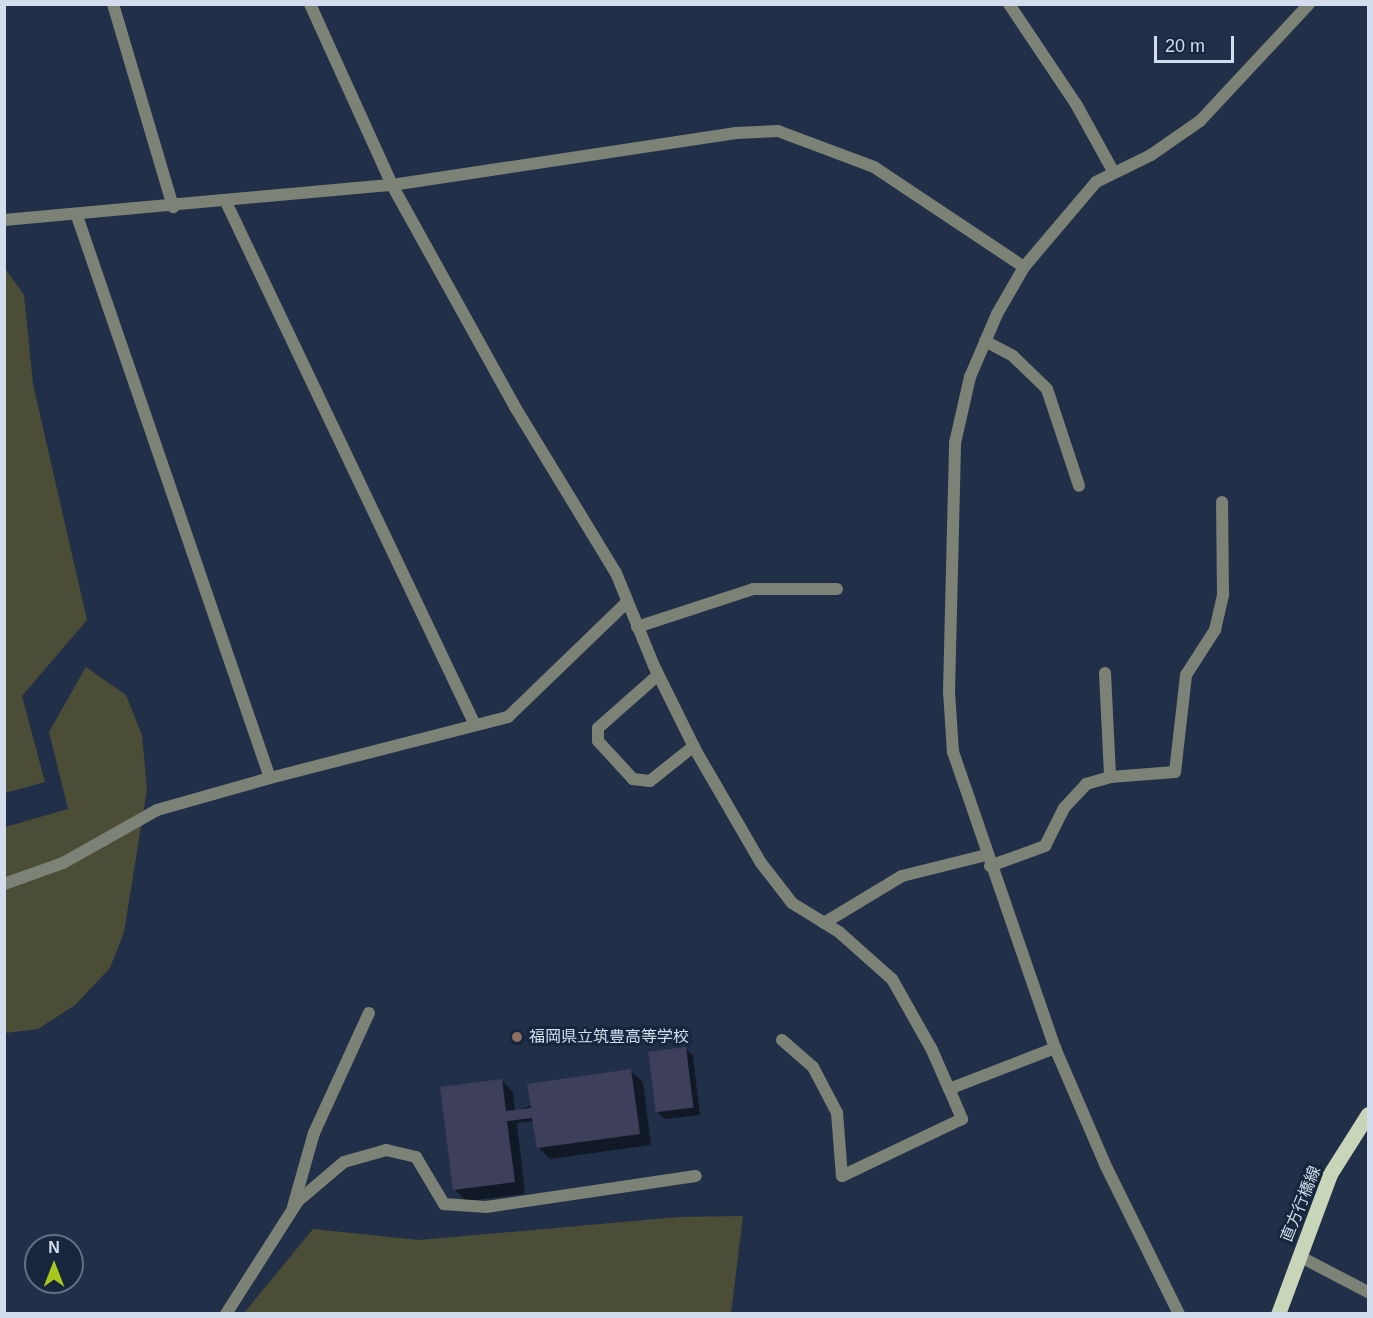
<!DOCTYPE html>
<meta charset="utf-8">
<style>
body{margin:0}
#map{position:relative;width:1373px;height:1318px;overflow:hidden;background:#213048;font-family:Helvetica,"Noto Sans JP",sans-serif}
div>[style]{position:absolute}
.green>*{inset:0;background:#4c4d36}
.shadow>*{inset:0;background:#0007}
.building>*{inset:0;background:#3e3f5b;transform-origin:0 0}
.lane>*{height:12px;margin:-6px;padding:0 6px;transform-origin:6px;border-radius:6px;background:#7c8275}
.street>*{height:12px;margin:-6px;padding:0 6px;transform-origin:6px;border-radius:6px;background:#7c8275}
.primary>*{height:15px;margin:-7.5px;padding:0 7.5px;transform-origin:7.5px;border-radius:7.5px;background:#c8d5b9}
.dots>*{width:16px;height:16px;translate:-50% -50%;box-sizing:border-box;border:3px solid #18263d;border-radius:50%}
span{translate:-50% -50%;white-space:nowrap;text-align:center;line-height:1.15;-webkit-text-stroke:6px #18263d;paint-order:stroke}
.poi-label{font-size:16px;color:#d3dded}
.left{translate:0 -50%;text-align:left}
.street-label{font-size:16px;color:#d3dded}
.frame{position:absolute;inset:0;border:6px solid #d3dded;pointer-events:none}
.north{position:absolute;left:24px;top:1234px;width:60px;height:60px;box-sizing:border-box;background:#18263d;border:2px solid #636f83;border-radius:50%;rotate:0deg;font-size:16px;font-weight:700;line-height:24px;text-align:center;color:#d3dded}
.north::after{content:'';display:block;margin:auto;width:21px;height:27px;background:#a8c71c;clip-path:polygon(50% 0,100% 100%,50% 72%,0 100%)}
.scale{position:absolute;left:1154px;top:36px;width:80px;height:27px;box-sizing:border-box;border:3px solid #d3dded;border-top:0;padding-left:8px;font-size:18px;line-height:21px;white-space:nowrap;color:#d3dded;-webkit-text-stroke:4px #18263d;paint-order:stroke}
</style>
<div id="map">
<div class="green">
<div style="clip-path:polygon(4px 267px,24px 295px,33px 384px,87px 620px,22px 696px,45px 782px,5px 793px)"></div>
<div style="clip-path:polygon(86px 667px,126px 695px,142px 735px,147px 789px,124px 932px,110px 968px,75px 1005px,38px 1029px,5px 1033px,5px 827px,68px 809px,49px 732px)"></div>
<div style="clip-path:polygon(743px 1216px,731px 1313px,244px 1313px,313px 1229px,419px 1240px,679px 1217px)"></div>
</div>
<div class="shadow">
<div style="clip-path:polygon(685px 1048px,693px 1056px,700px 1115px,665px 1119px,657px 1112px)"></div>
<div style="clip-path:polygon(631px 1071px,643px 1082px,651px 1145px,550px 1159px,538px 1147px,534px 1121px,517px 1123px,525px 1194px,466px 1201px,454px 1189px,501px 1080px,513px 1092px,515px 1111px)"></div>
</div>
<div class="building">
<div style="left:686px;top:1047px;width:61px;height:38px;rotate:83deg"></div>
<div style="clip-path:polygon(631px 1069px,640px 1134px,537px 1148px,532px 1118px,507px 1121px,515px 1182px,453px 1190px,440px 1087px,502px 1079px,506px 1111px,531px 1108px,527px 1084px)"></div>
</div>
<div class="lane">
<div style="left:293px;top:1207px;width:77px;rotate:-74.2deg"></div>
<div style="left:314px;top:1133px;width:132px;rotate:-65.4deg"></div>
<div style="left:226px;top:1314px;width:134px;rotate:-57.5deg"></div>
<div style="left:298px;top:1201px;width:60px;rotate:-40.3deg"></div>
<div style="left:344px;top:1162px;width:44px;rotate:-15.9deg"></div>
<div style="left:386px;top:1150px;width:31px;rotate:13deg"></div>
<div style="left:416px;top:1157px;width:55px;rotate:59.2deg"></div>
<div style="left:444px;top:1204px;width:42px;rotate:4.1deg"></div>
<div style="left:486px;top:1207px;width:212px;rotate:-8.4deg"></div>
</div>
<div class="street">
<div style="left:113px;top:4px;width:212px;rotate:73.5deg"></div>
<div style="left:310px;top:4px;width:199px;rotate:65.6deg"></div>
<div style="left:392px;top:185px;width:254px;rotate:61deg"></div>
<div style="left:515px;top:407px;width:194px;rotate:58.7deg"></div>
<div style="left:616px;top:573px;width:100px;rotate:67.8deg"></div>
<div style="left:654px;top:666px;width:95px;rotate:63.7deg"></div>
<div style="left:696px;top:751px;width:129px;rotate:59.9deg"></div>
<div style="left:761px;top:863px;width:51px;rotate:52.2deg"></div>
<div style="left:792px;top:903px;width:55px;rotate:31.7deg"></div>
<div style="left:839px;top:932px;width:71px;rotate:41.6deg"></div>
<div style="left:892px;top:979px;width:81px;rotate:60.6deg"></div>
<div style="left:932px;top:1050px;width:43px;rotate:66.4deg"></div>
<div style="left:949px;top:1089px;width:114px;rotate:-21.1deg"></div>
<div style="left:1009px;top:4px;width:120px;rotate:56.2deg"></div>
<div style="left:1076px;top:104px;width:77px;rotate:61.1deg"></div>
<div style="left:226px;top:202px;width:579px;rotate:64.54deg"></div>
<div style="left:77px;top:216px;width:594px;rotate:71.05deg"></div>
<div style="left:270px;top:778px;width:246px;rotate:-14.4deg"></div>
<div style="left:508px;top:717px;width:164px;rotate:-44deg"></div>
<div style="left:4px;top:220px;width:390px;rotate:-5.2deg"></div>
<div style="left:392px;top:185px;width:348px;rotate:-8.6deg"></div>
<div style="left:736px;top:133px;width:42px;rotate:-2.7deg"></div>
<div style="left:778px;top:131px;width:103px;rotate:20.6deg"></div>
<div style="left:874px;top:167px;width:180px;rotate:33.7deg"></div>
<div style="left:985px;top:341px;width:32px;rotate:28deg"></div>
<div style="left:1013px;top:356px;width:47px;rotate:44.1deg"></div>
<div style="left:1047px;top:389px;width:102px;rotate:71.7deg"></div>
<div style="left:637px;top:627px;width:122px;rotate:-18.1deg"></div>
<div style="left:753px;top:589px;width:84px"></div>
<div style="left:1105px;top:673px;width:104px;rotate:87.2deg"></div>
<div style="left:658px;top:675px;width:80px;rotate:138.5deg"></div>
<div style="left:598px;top:728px;width:13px;rotate:90deg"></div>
<div style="left:598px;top:741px;width:52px;rotate:47.4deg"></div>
<div style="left:633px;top:779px;width:17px;rotate:7deg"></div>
<div style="left:650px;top:781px;width:56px;rotate:-38.5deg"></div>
<div style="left:990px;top:866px;width:59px;rotate:-20deg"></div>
<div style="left:1045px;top:846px;width:42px;rotate:-63.4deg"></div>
<div style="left:1064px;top:808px;width:33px;rotate:-47deg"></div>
<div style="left:1086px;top:784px;width:25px;rotate:-16deg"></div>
<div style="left:1110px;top:777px;width:65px;rotate:-4.4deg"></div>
<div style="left:1175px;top:772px;width:98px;rotate:-83.5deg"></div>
<div style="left:1186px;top:675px;width:54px;rotate:-57.2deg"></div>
<div style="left:1215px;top:630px;width:37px;rotate:-77deg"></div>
<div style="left:1223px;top:594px;width:92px;rotate:-90.6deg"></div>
<div style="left:4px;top:884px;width:63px;rotate:-19.6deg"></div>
<div style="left:63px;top:863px;width:108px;rotate:-29.4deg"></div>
<div style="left:157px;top:810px;width:117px;rotate:-15.8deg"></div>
<div style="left:824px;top:923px;width:91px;rotate:-31.1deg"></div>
<div style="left:902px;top:876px;width:87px;rotate:-14deg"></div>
<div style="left:782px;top:1040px;width:41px;rotate:41.1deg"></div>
<div style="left:813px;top:1067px;width:52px;rotate:62.4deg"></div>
<div style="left:837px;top:1113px;width:63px;rotate:85.5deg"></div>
<div style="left:842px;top:1176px;width:133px;rotate:-25.4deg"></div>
<div style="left:962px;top:1119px;width:33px;rotate:-113deg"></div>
<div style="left:1299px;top:1256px;width:78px;rotate:27.6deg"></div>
<div style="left:1179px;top:1314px;width:167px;rotate:-116.3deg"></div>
<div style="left:1105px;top:1164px;width:126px;rotate:-113.3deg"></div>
<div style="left:1055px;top:1048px;width:313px;rotate:-109deg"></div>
<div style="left:953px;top:752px;width:60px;rotate:-93.8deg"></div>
<div style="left:949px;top:692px;width:249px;rotate:-88.6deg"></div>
<div style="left:955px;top:443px;width:68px;rotate:-77.2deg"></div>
<div style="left:970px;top:377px;width:69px;rotate:-66.8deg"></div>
<div style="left:997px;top:314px;width:54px;rotate:-60.1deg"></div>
<div style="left:1024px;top:267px;width:111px;rotate:-49.7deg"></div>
<div style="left:1096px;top:182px;width:61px;rotate:-26.1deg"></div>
<div style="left:1151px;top:155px;width:60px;rotate:-34.8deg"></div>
<div style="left:1200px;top:121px;width:160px;rotate:-47deg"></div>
</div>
<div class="primary">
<div style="left:1278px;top:1314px;width:149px;rotate:-69.6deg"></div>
<div style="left:1330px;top:1174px;width:71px;rotate:-57.7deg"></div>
</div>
<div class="dots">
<div style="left:517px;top:1037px;background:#8d6e63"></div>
</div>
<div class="poi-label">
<span class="left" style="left:529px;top:1037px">福岡県立筑豊高等学校</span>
</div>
<div class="street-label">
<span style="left:1301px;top:1204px;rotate:-68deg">直方行橋線</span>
</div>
<div class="frame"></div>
<div class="north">N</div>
<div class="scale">20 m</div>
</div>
